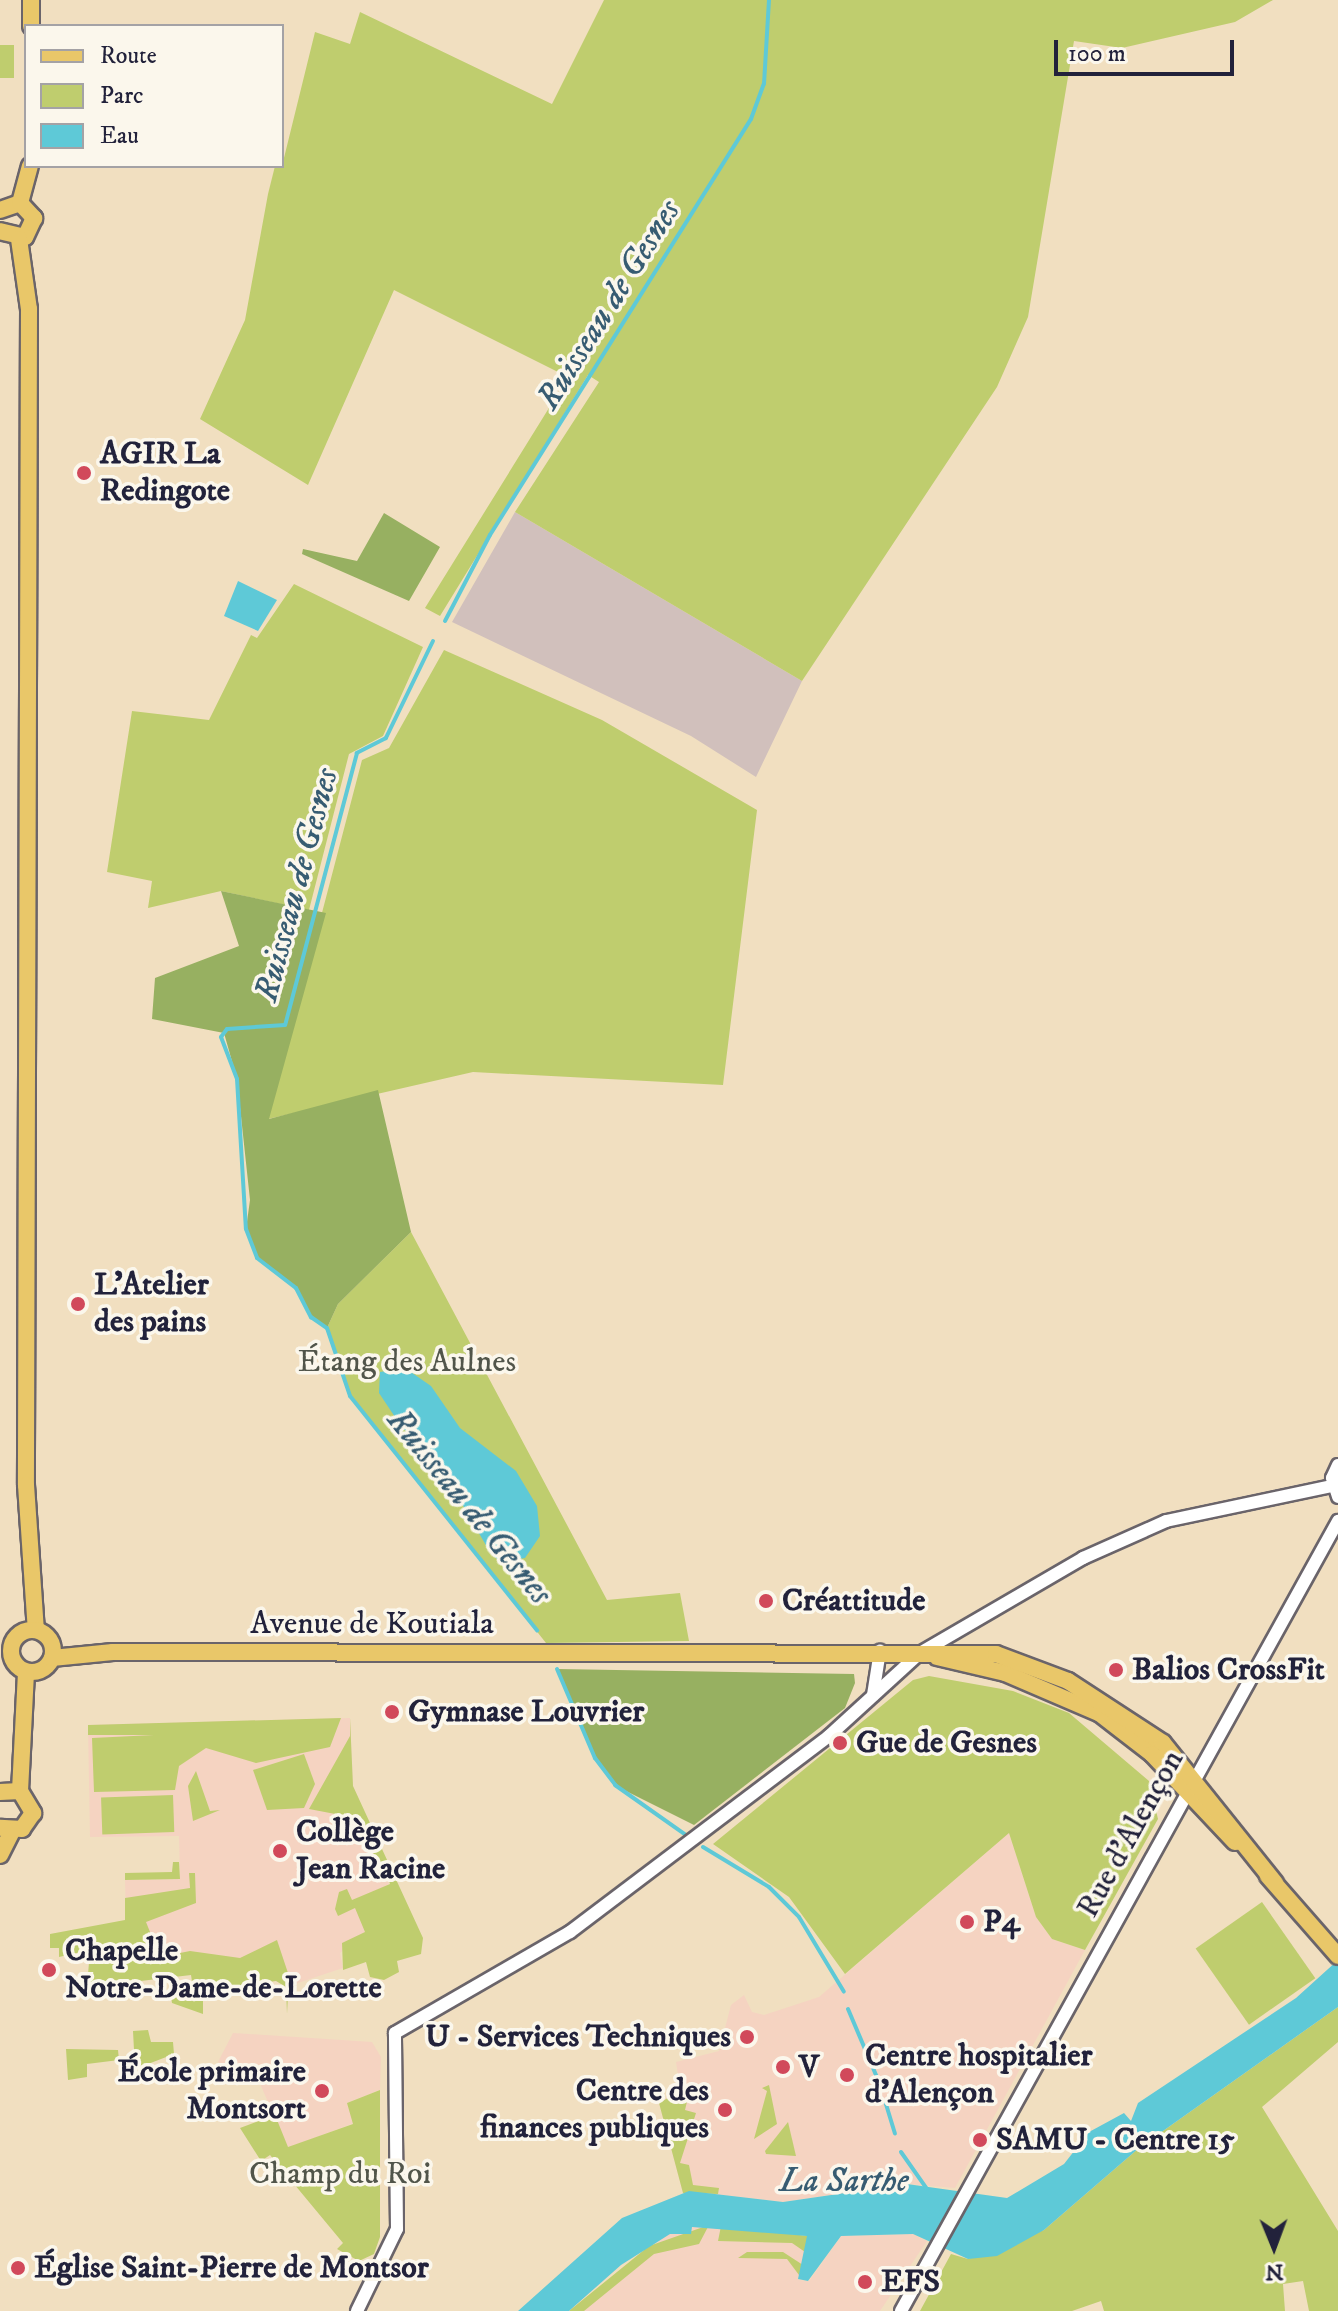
<!DOCTYPE html>
<meta charset="utf-8">
<style>
body{margin:0}
#map{position:relative;width:1338px;height:2311px;overflow:hidden;background:#f1dfc0;font-family:"IM FELL DW Pica",serif}
div>[style]{position:absolute}
.built>*{inset:0;background:#f5d3c1}
.industrial>*{inset:0;background:#d1c0bc}
.green>*{inset:0;background:#bfcd6e;transform-origin:0 0}
.forest>*{inset:0;background:#97b061}
.water>*{inset:0;background:#5ec9d7}
.stream>*{height:4px;margin:-2px;padding:0 2px;transform-origin:2px;border-radius:2px;background:#5ec9d7}
.roads{filter:drop-shadow(2px 0 #6a646a) drop-shadow(-2px 0 #6a646a) drop-shadow(0 2px #6a646a) drop-shadow(0 -2px #6a646a)}
.tertiary>*{height:12px;margin:-6px;padding:0 6px;transform-origin:6px;border-radius:6px;background:#fff}
.primary>*{height:16px;margin:-8px;padding:0 8px;transform-origin:8px;border-radius:8px;background:#e9c769}
.primary>.ring{margin:-8px;padding:0;box-sizing:content-box;background:none;border:16px solid #e9c769;border-radius:50%}
.dots>*{width:22px;height:22px;translate:-50% -50%;box-sizing:border-box;border:4px solid #fbf7ec;border-radius:50%}
span{translate:-50% -50%;white-space:nowrap;text-align:center;line-height:1.15;-webkit-text-stroke:7px #fbf7ec;paint-order:stroke}
.poi-label{font-size:32px;color:#22223b;font-weight:700}
.left{translate:0 -50%;text-align:left}
.right{translate:-100% -50%;text-align:right}
.park-label{font-size:32px;color:#51554a}
.street-label{font-size:32px;color:#22223b}
.water-label{font-size:34px;color:#375c72;font-style:italic}
.legend{position:absolute;left:24px;top:24px;width:260px;height:144px;box-sizing:border-box;background:#fbf7ec;border:2px solid #a4a2a5;margin:0;padding:10px 14px;list-style:none;font-size:24px;color:#22223b}
.legend li{display:flex;align-items:center;gap:16px;height:40px}
.legend b{width:40px;border:2px solid #a4a2a5}
.north{position:absolute;left:1234px;top:2207px;width:80px;height:80px;-webkit-text-stroke:6px #fbf7ec;paint-order:stroke;rotate:179deg;font-size:22px;font-weight:700;line-height:32px;text-align:center;color:#22223b}
.north::after{content:'';display:block;margin:auto;width:28px;height:36px;background:#22223b;clip-path:polygon(50% 0,100% 100%,50% 72%,0 100%)}
.scale{position:absolute;left:1054px;top:40px;width:180px;height:36px;box-sizing:border-box;border:4px solid #22223b;border-top:0;padding-left:10px;font-size:24px;line-height:28px;white-space:nowrap;color:#22223b;-webkit-text-stroke:6px #fbf7ec;paint-order:stroke}
</style>
<div id="map">
<div class="built">
<div style="clip-path:polygon(350px 1718px,353px 1786px,392px 1876px,365px 1933px,340px 1953px,343px 1968px,286px 1987px,287px 1976px,238px 1962px,151px 1963px,126px 1917px,125px 1880px,180px 1879px,179px 1836px,90px 1837px,88px 1725px)"></div>
<div style="clip-path:polygon(1009px 1833px,1036px 1917px,1052px 1939px,1085px 1950px,955px 2188px,907px 2184px,783px 2202px,730px 2196px,810px 2248px,799px 2280px,809px 2281px,841px 2236px,913px 2234px,927px 2241px,880px 2311px,569px 2311px,670px 2233px,689px 2191px,683px 2193px,659px 2103px,680px 2088px,676px 2062px,719px 2051px,731px 2005px,744px 1995px,752px 2012px,764px 2015px,819px 1997px)"></div>
<div style="clip-path:polygon(233px 2033px,372px 2042px,381px 2057px,380px 2090px,347px 2103px,354px 2123px,288px 2148px,258px 2079px,218px 2062px)"></div>
</div>
<div class="industrial">
<div style="clip-path:polygon(515px 512px,802px 681px,756px 777px,691px 736px,452px 622px)"></div>
</div>
<div class="green">
<div style="clip-path:polygon(604px 0,1273px 0,1235px 22px,1122px 48px,1074px 41px,1028px 317px,997px 387px,802px 681px,515px 512px,599px 382px,588px 375px,440px 616px,425px 608px,562px 387px,558px 372px,394px 290px,308px 485px,200px 419px,245px 320px,268px 194px,275px 166px,282px 166px,315px 32px,350px 44px,360px 12px,552px 104px)"></div>
<div style="left:0;top:45px;width:14px;height:33px"></div>
<div style="clip-path:polygon(294px 584px,423px 647px,383px 736px,349px 754px,309px 910px,221px 891px,148px 908px,152px 881px,107px 872px,132px 711px,209px 720px,251px 635px,257px 638px)"></div>
<div style="clip-path:polygon(444px 650px,602px 720px,757px 810px,723px 1085px,473px 1072px,268px 1119px,362px 760px,389px 748px)"></div>
<div style="clip-path:polygon(411px 1232px,607px 1600px,680px 1593px,689px 1641px,546px 1643px,350px 1396px,327px 1328px,338px 1304px)"></div>
<div style="clip-path:polygon(929px 1676px,1013px 1691px,1069px 1713px,1149px 1781px,1158px 1819px,1085px 1950px,1052px 1939px,1036px 1917px,1009px 1833px,845px 1974px,789px 1897px,713px 1844px,913px 1680px)"></div>
<div style="clip-path:polygon(341px 1718px,330px 1747px,256px 1763px,206px 1748px,179px 1766px,175px 1790px,94px 1792px,92px 1738px,154px 1735px,88px 1735px,88px 1725px)"></div>
<div style="clip-path:polygon(350px 1718px,353px 1786px,423px 1938px,421px 1954px,397px 1961px,399px 1972px,384px 1980px,370px 1977px,366px 1962px,343px 1970px,342px 1943px,365px 1932px,355px 1908px,338px 1916px,335px 1909px,339px 1892px,347px 1889px,352px 1900px,390px 1884px,388px 1878px,351px 1817px,309px 1809px,350px 1736px)"></div>
<div style="clip-path:polygon(304px 1754px,315px 1784px,304px 1808px,267px 1810px,253px 1770px)"></div>
<div style="clip-path:polygon(196px 1771px,210px 1811px,220px 1810px,193px 1821px,188px 1786px)"></div>
<div style="left:173px;top:1795px;width:37px;height:72px;rotate:88deg"></div>
<div style="clip-path:polygon(173px 1862px,179px 1862px,180px 1879px,125px 1880px,125px 1873px,172px 1872px)"></div>
<div style="clip-path:polygon(189px 1873px,195px 1873px,196px 1903px,146px 1922px,160px 1957px,190px 1951px,240px 1958px,277px 1940px,289px 1976px,287px 2014px,286px 1987px,276px 1981px,247px 1985px,247px 1994px,203px 1993px,203px 2014px,172px 2003px,170px 1991px,193px 1988px,191px 1975px,132px 1982px,133px 1998px,116px 1999px,115px 1984px,87px 1987px,90px 1950px,59px 1957px,59px 1948px,50px 1948px,50px 1934px,125px 1920px,125px 1898px,190px 1888px)"></div>
<div style="left:1262px;top:1902px;width:93px;height:81px;rotate:55deg"></div>
<div style="clip-path:polygon(1338px 2007px,1338px 2042px,1262px 2107px,1338px 2231px,1338px 2311px,1309px 2311px,1303px 2281px,1283px 2284px,1285px 2311px,1104px 2311px,1101px 2301px,1072px 2311px,920px 2311px,951px 2254px,968px 2259px,1044px 2230px,1139px 2148px)"></div>
<div style="clip-path:polygon(148px 2030px,151px 2042px,173px 2042px,174px 2054px,135px 2069px,133px 2031px)"></div>
<div style="clip-path:polygon(66px 2049px,118px 2050px,119px 2060px,87px 2064px,87px 2077px,68px 2080px)"></div>
<div style="clip-path:polygon(691px 2085px,685px 2110px,696px 2113px,680px 2163px,689px 2165px,693px 2185px,719px 2188px,718px 2194px,683px 2193px,659px 2103px)"></div>
<div style="clip-path:polygon(769px 2085px,777px 2124px,754px 2139px,767px 2091px,762px 2088px)"></div>
<div style="clip-path:polygon(380px 2090px,380px 2237px,374px 2254px,359px 2261px,337px 2249px,343px 2243px,270px 2155px,261px 2161px,240px 2128px,275px 2115px,288px 2147px,353px 2124px,347px 2103px)"></div>
<div style="clip-path:polygon(788px 2122px,796px 2156px,766px 2154px,765px 2151px)"></div>
<div style="clip-path:polygon(709px 2225px,699px 2244px,654px 2254px,584px 2311px,569px 2311px,649px 2246px)"></div>
<div style="clip-path:polygon(721px 2226px,808px 2236px,810px 2248px,808px 2254px,792px 2243px,718px 2241px)"></div>
<div style="clip-path:polygon(747px 2252px,783px 2252px,803px 2265px,799px 2275px,787px 2259px,738px 2258px)"></div>
</div>
<div class="forest">
<div style="clip-path:polygon(384px 513px,440px 547px,409px 601px,302px 554px,303px 549px,357px 561px)"></div>
<div style="clip-path:polygon(221px 891px,326px 913px,269px 1119px,378px 1090px,411px 1232px,338px 1304px,327px 1328px,312px 1318px,296px 1288px,257px 1259px,246px 1229px,250px 1200px,237px 1079px,224px 1033px,152px 1019px,155px 978px,239px 946px)"></div>
<div style="clip-path:polygon(557px 1669px,854px 1674px,855px 1683px,845px 1708px,694px 1825px,616px 1786px,595px 1758px)"></div>
</div>
<div class="water">
<div style="clip-path:polygon(238px 581px,277px 600px,258px 631px,224px 616px)"></div>
<div style="clip-path:polygon(405px 1368px,431px 1386px,460px 1428px,516px 1471px,537px 1506px,540px 1536px,525px 1558px,501px 1562px,491px 1554px,428px 1445px,403px 1429px,379px 1393px,380px 1372px)"></div>
<div style="clip-path:polygon(1338px 1960px,1338px 2007px,1139px 2148px,1044px 2230px,997px 2256px,968px 2259px,913px 2234px,841px 2236px,808px 2281px,798px 2279px,807px 2236px,692px 2227px,691px 2234px,670px 2234px,621px 2265px,569px 2311px,518px 2311px,622px 2218px,689px 2191px,783px 2202px,907px 2184px,1007px 2198px,1064px 2164px,1089px 2132px,1124px 2113px,1131px 2121px,1138px 2103px,1296px 1998px)"></div>
</div>
<div class="stream">
<div style="left:445px;top:621px;width:97px;rotate:-62.4deg"></div>
<div style="left:490px;top:535px;width:491px;rotate:-57.9deg"></div>
<div style="left:751px;top:119px;width:37px;rotate:-70deg"></div>
<div style="left:764px;top:84px;width:84px;rotate:-86.6deg"></div>
<div style="left:433px;top:641px;width:108px;rotate:115.9deg"></div>
<div style="left:386px;top:738px;width:33px;rotate:153deg"></div>
<div style="left:357px;top:753px;width:281px;rotate:104.8deg"></div>
<div style="left:285px;top:1025px;width:58px;rotate:176.1deg"></div>
<div style="left:227px;top:1029px;width:10px;rotate:127deg"></div>
<div style="left:221px;top:1037px;width:45px;rotate:69.1deg"></div>
<div style="left:237px;top:1079px;width:150px;rotate:86.6deg"></div>
<div style="left:246px;top:1229px;width:31px;rotate:69deg"></div>
<div style="left:257px;top:1258px;width:49px;rotate:37.6deg"></div>
<div style="left:296px;top:1288px;width:33px;rotate:63deg"></div>
<div style="left:311px;top:1317px;width:19px;rotate:35deg"></div>
<div style="left:327px;top:1328px;width:72px;rotate:71.3deg"></div>
<div style="left:350px;top:1396px;width:300px;rotate:51.4deg"></div>
<div style="left:557px;top:1669px;width:97px;rotate:66.9deg"></div>
<div style="left:595px;top:1758px;width:34px;rotate:53deg"></div>
<div style="left:615px;top:1785px;width:87px;rotate:35.2deg"></div>
<div style="left:703px;top:1847px;width:77px;rotate:31.2deg"></div>
<div style="left:769px;top:1887px;width:42px;rotate:45deg"></div>
<div style="left:799px;top:1917px;width:87px;rotate:59deg"></div>
<div style="left:848px;top:2009px;width:79px;rotate:67deg"></div>
<div style="left:885px;top:2101px;width:34px;rotate:73deg"></div>
<div style="left:901px;top:2152px;width:45px;rotate:54.9deg"></div>
</div>
<div class="roads">
<div class="tertiary">
<div style="left:1338px;top:1465px;width:14px;rotate:115deg"></div>
<div style="left:1332px;top:1478px;width:20px;rotate:72deg"></div>
<div style="left:873px;top:1695px;width:45px;rotate:-81deg"></div>
<div style="left:357px;top:2311px;width:91px;rotate:-64deg"></div>
<div style="left:397px;top:2229px;width:196px;rotate:-90.6deg"></div>
<div style="left:395px;top:2033px;width:202px;rotate:-30deg"></div>
<div style="left:570px;top:1932px;width:325px;rotate:-37.1deg"></div>
<div style="left:829px;top:1736px;width:123px;rotate:-42.4deg"></div>
<div style="left:920px;top:1653px;width:189px;rotate:-30.2deg"></div>
<div style="left:1083px;top:1558px;width:91px;rotate:-24deg"></div>
<div style="left:1166px;top:1521px;width:170px;rotate:-11.9deg"></div>
<div style="left:901px;top:2311px;width:903px;rotate:-61.05deg"></div>
</div>
<div class="primary">
<div style="left:31px;top:26px;width:26px;rotate:-90deg"></div>
<div style="left:20px;top:203px;width:38px;rotate:-75deg"></div>
<div style="left:0;top:210px;width:21px;rotate:-19deg"></div>
<div style="left:20px;top:203px;width:21px;rotate:47deg"></div>
<div style="left:34px;top:218px;width:21px;rotate:115deg"></div>
<div style="left:25px;top:237px;width:26px;rotate:-167deg"></div>
<div style="left:19px;top:239px;width:71px;rotate:81.9deg"></div>
<div style="left:29px;top:309px;width:1176px;rotate:90.15deg"></div>
<div style="left:26px;top:1485px;width:145px;rotate:86.1deg"></div>
<div class="ring" style="left:11px;top:1630px;width:26px;height:26px"></div>
<div style="left:937px;top:1657px;width:70px;rotate:13.2deg"></div>
<div style="left:1005px;top:1673px;width:102px;rotate:23.1deg"></div>
<div style="left:1099px;top:1713px;width:67px;rotate:37.7deg"></div>
<div style="left:1152px;top:1754px;width:121px;rotate:46.7deg"></div>
<div style="left:52px;top:1658px;width:61px;rotate:-5.6deg"></div>
<div style="left:113px;top:1652px;width:883px;rotate:0.13deg"></div>
<div style="left:996px;top:1654px;width:77px;rotate:20.6deg"></div>
<div style="left:1068px;top:1681px;width:113px;rotate:33.1deg"></div>
<div style="left:1163px;top:1743px;width:179px;rotate:51.3deg"></div>
<div style="left:20px;top:1791px;width:119px;rotate:-87.1deg"></div>
<div style="left:0;top:1792px;width:20px;rotate:-3deg"></div>
<div style="left:20px;top:1791px;width:26px;rotate:59deg"></div>
<div style="left:33px;top:1813px;width:19px;rotate:125deg"></div>
<div style="left:22px;top:1829px;width:22px;rotate:-177deg"></div>
<div style="left:0;top:1855px;width:27px;rotate:-63deg"></div>
<div style="left:1268px;top:1876px;width:106px;rotate:48.8deg"></div>
</div>
</div>
<div class="dots">
<div style="left:84px;top:473px;background:#d1495b"></div>
<div style="left:78px;top:1304px;background:#d1495b"></div>
<div style="left:766px;top:1601px;background:#d1495b"></div>
<div style="left:1116px;top:1670px;background:#d1495b"></div>
<div style="left:392px;top:1712px;background:#d1495b"></div>
<div style="left:840px;top:1743px;background:#d1495b"></div>
<div style="left:280px;top:1851px;background:#d1495b"></div>
<div style="left:967px;top:1922px;background:#d1495b"></div>
<div style="left:49px;top:1970px;background:#d1495b"></div>
<div style="left:747px;top:2037px;background:#d1495b"></div>
<div style="left:783px;top:2067px;background:#d1495b"></div>
<div style="left:847px;top:2075px;background:#d1495b"></div>
<div style="left:322px;top:2091px;background:#d1495b"></div>
<div style="left:725px;top:2110px;background:#d1495b"></div>
<div style="left:980px;top:2140px;background:#d1495b"></div>
<div style="left:18px;top:2268px;background:#d1495b"></div>
<div style="left:865px;top:2282px;background:#d1495b"></div>
</div>
<div class="poi-label">
<span class="left" style="left:100px;top:473px">AGIR La<br>Redingote</span>
<span class="left" style="left:94px;top:1304px">L'Atelier<br>des pains</span>
<span class="left" style="left:782px;top:1601px">Créattitude</span>
<span class="left" style="left:1132px;top:1670px">Balios CrossFit</span>
<span class="left" style="left:408px;top:1712px">Gymnase Louvrier</span>
<span class="left" style="left:856px;top:1743px">Gue de Gesnes</span>
<span class="left" style="left:296px;top:1851px">Collège<br>Jean Racine</span>
<span class="left" style="left:983px;top:1922px">P4</span>
<span class="left" style="left:65px;top:1970px">Chapelle<br>Notre-Dame-de-Lorette</span>
<span class="right" style="left:731px;top:2037px">U - Services Techniques</span>
<span class="left" style="left:865px;top:2075px">Centre hospitalier<br>d'Alençon</span>
<span class="left" style="left:799px;top:2067px">V</span>
<span class="right" style="left:306px;top:2091px">École primaire<br>Montsort</span>
<span class="right" style="left:709px;top:2110px">Centre des<br>finances publiques</span>
<span class="left" style="left:996px;top:2140px">SAMU - Centre 15</span>
<span class="left" style="left:34px;top:2268px">Église Saint-Pierre de Montsor</span>
<span class="left" style="left:881px;top:2282px">EFS</span>
</div>
<div class="park-label">
<span style="left:407px;top:1362px">Étang des Aulnes</span>
<span style="left:340px;top:2174px">Champ du Roi</span>
</div>
<div class="street-label">
<span style="left:372px;top:1624px">Avenue de Koutiala</span>
<span style="left:1131px;top:1834px;rotate:-61deg">Rue d'Alençon</span>
</div>
<div class="water-label">
<span style="left:609px;top:305px;rotate:-58deg">Ruisseau de Gesnes</span>
<span style="left:297px;top:885px;rotate:-75deg">Ruisseau de Gesnes</span>
<span style="left:469px;top:1507px;rotate:51deg">Ruisseau de Gesnes</span>
<span style="left:844px;top:2182px">La Sarthe</span>
</div>
<ul class="legend">
<li><b style="height:10px;background:#e9c769"></b>Route</li>
<li><b style="height:22px;background:#bfcd6e"></b>Parc</li>
<li><b style="height:22px;background:#5ec9d7"></b>Eau</li>
</ul>
<div class="north">N</div>
<div class="scale">100 m</div>
</div>
